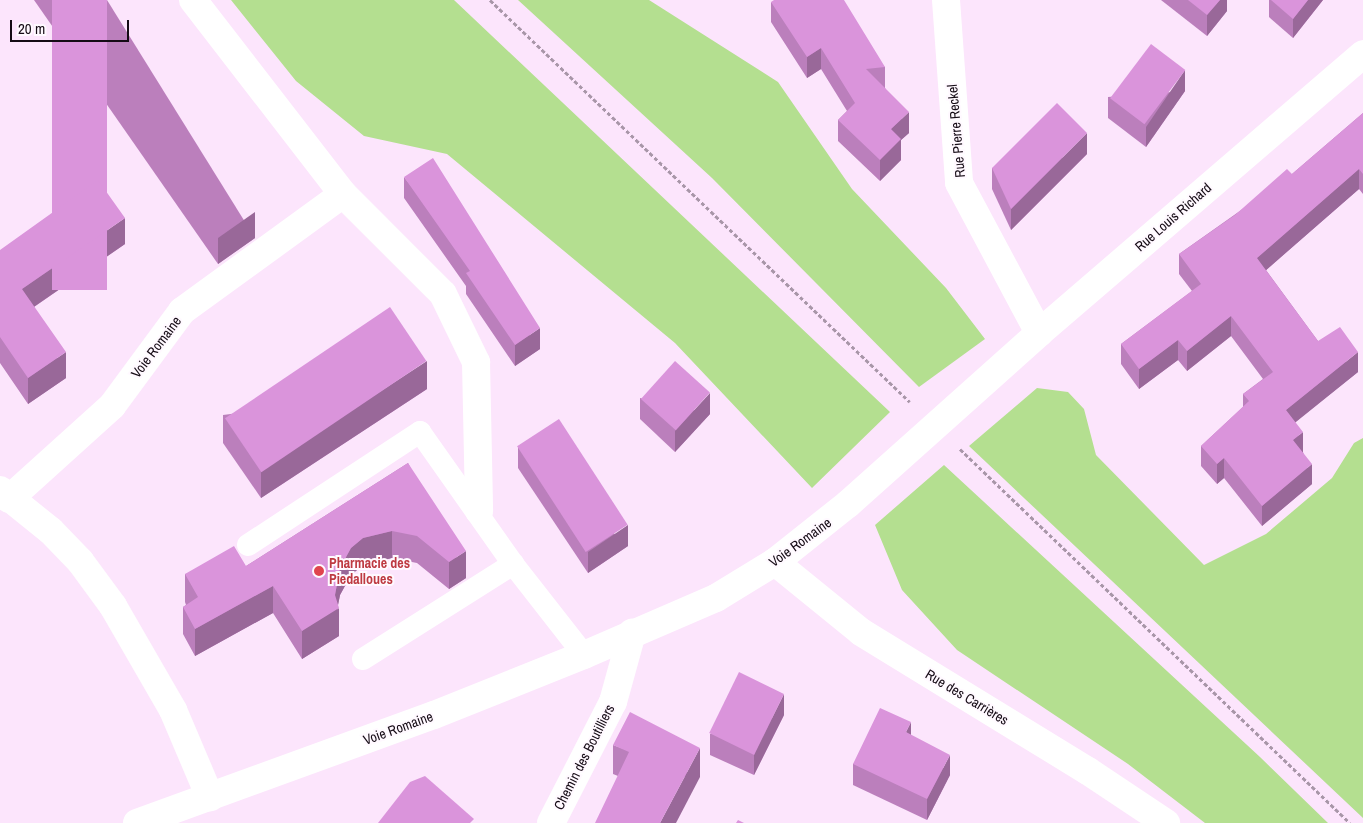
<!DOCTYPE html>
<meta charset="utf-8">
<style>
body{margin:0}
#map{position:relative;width:1363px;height:823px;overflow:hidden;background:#fce5fc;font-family:"Archivo Narrow",sans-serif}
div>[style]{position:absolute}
.green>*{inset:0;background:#b4df90}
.path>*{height:3px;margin-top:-1.5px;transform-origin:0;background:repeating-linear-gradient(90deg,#a896a8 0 4px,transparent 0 6.5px)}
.service>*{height:22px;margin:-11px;padding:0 11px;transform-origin:11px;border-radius:11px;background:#fff}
.minor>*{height:28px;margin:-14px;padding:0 14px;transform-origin:14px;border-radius:14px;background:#fff}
.secondary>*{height:28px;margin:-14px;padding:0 14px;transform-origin:14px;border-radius:14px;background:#fff}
.wall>*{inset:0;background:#bb7fbc}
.shaded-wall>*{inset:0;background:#996899}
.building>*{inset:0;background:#da94db;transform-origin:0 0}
.dots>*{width:14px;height:14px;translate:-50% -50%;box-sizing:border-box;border:2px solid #fff9ff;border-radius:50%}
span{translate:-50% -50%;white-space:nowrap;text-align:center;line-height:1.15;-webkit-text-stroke:4px #fff9ff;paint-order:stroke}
.street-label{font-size:14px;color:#150b15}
.health-label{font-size:14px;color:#be3a42;font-weight:700}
.left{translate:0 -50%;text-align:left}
.scale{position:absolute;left:10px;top:20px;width:119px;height:22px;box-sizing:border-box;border:2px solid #150b15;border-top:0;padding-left:6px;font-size:15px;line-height:18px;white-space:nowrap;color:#150b15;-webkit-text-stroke:4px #fff9ff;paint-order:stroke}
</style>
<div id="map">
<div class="green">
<div style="clip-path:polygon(231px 0,454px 0,890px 412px,812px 488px,675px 343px,447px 154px,364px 136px,296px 81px)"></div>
<div style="clip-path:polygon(518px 0,649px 0,778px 82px,852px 189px,946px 288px,985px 339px,919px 387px,712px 178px)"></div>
<div style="clip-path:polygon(1037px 388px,1068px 392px,1084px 409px,1096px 455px,1204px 565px,1266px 534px,1332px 478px,1354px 443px,1363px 438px,1363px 818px,969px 446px)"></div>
<div style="clip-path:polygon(944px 465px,1260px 757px,1328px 823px,1205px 823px,1128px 764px,957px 650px,902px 590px,875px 525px)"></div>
</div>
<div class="path">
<div style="left:490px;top:0;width:581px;rotate:43.75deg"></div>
<div style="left:960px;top:449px;width:540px;rotate:43.8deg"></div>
</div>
<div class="service">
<div style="left:248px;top:545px;width:206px;rotate:-33.3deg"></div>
<div style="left:420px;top:432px;width:161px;rotate:54.8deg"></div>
<div style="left:513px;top:564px;width:115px;rotate:52deg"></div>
<div style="left:363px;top:659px;width:178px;rotate:-32.3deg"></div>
</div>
<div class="minor">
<div style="left:193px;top:0;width:245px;rotate:52.3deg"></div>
<div style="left:946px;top:0;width:183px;rotate:85.9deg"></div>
<div style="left:959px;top:183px;width:170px;rotate:61.9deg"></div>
<div style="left:0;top:490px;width:65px;rotate:38.8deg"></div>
<div style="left:51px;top:531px;width:42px;rotate:46deg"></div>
<div style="left:80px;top:561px;width:56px;rotate:53.7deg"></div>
<div style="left:113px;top:606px;width:120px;rotate:60deg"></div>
<div style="left:173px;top:710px;width:95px;rotate:67deg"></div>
<div style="left:9px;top:499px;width:139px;rotate:-42.1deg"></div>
<div style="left:112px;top:406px;width:118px;rotate:-53.6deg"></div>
<div style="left:182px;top:311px;width:199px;rotate:-36deg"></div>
<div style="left:343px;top:194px;width:141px;rotate:45deg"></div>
<div style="left:443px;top:294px;width:76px;rotate:64.1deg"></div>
<div style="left:476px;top:362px;width:149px;rotate:88.8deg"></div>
<div style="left:775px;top:562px;width:111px;rotate:39.1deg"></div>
<div style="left:861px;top:632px;width:266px;rotate:31.5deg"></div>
<div style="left:1088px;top:771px;width:94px;rotate:33.7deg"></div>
<div style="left:551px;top:823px;width:136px;rotate:-62.9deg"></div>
<div style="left:613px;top:702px;width:72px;rotate:-74.6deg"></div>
</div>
<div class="secondary">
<div style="left:137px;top:823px;width:316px;rotate:-20deg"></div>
<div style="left:434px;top:715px;width:162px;rotate:-21.8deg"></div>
<div style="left:584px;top:655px;width:144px;rotate:-23.4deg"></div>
<div style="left:716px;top:598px;width:69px;rotate:-31.4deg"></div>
<div style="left:775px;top:562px;width:93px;rotate:-38.5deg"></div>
<div style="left:848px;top:504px;width:256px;rotate:-41.8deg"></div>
<div style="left:1039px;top:333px;width:428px;rotate:-40.7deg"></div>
</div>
<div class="wall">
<div style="clip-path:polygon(34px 0,107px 0,255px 238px,218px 264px)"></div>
<div style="clip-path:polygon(1161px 0,1227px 0,1227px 11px,1207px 36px)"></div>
<div style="clip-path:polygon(1269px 0,1323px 0,1293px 38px,1269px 17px)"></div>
<div style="clip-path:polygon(771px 2px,885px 67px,885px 88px,909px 133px,901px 140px,901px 160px,880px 181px,838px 141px,838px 120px,847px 111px,821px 69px,807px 78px,771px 22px)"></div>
<div style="clip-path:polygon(1185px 91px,1146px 147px,1108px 118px,1108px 97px)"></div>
<div style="clip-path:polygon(1363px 113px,1363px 194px,1359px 189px,1266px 270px,1318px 341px,1358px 372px,1295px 422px,1303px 452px,1312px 484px,1262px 526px,1224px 478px,1217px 484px,1201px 466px,1201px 446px,1243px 407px,1243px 394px,1263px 379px,1231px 336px,1187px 371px,1178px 360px,1139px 389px,1121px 364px,1121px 344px,1192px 291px,1179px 274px,1179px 254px,1292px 174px)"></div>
<div style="clip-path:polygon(1087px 154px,1011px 230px,992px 189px,992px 168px)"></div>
<div style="clip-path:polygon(404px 177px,540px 349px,515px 366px,466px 294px,466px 286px,404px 198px)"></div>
<div style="clip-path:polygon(125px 244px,34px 307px,66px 378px,28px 404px,0 363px,0 250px)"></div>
<div style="clip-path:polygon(427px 389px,261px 498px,223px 443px,223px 415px)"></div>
<div style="clip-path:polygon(640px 398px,710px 414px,675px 452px,640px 419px)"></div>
<div style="clip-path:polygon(518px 447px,628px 546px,588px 573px,518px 468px)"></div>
<div style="clip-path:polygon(408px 463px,466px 578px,449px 589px,417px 563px,392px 558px,363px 565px,351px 575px,340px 595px,338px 605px,339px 636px,302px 659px,273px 613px,195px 656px,183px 634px,183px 607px,186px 605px,185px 602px,185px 574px,246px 566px)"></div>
<div style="clip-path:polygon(784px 715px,754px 775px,710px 755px,710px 734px)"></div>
<div style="clip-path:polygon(911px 735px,950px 775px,927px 820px,853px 785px,853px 764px)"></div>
<div style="clip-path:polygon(613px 745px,700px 777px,618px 776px,613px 774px)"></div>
</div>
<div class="shaded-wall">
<div style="clip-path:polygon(1220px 0,1227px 0,1227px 11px,1207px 36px,1207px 15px)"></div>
<div style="clip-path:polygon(1308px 0,1323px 0,1293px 38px,1293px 19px)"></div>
<div style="clip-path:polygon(821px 48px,821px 69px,807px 78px,807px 57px)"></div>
<div style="clip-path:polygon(1185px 70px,1185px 91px,1146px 147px,1146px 127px)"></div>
<div style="clip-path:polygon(909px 112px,909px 133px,901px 140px,901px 160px,880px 181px,880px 160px,891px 129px)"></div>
<div style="clip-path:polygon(1087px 133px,1087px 154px,1011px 230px,1011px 209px)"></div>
<div style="clip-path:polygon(1359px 169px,1359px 189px,1257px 278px,1257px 258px)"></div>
<div style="clip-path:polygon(255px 212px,255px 238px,218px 264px,218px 238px)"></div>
<div style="clip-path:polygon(125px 218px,125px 244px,22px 315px,22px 289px)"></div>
<div style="clip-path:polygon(1231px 316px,1231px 336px,1187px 371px,1187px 351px)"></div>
<div style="clip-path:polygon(540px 328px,540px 349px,515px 366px,515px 345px)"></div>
<div style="clip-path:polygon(1178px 340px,1178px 360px,1139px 389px,1139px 369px)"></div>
<div style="clip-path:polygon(66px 352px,66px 378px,28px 404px,28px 378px)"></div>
<div style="clip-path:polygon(1358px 352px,1358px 372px,1286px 430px,1286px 410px)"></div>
<div style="clip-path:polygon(427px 361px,427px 389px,261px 498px,261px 469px)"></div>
<div style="clip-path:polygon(710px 393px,710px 414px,675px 452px,675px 431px)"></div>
<div style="clip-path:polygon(1303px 432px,1303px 452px,1293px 460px,1293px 440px)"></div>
<div style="clip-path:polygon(1224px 458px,1224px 478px,1217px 484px,1217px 464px)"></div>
<div style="clip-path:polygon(1312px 464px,1312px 484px,1262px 526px,1262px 506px)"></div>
<div style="clip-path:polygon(628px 525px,628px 546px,588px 573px,588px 552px)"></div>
<div style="clip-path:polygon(392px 531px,392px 558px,363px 565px,351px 575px,340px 595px,337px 610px,339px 608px,339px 636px,302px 659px,302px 631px,335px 595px,340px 568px,351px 548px,363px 538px)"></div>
<div style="clip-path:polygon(466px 551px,466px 578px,449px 589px,449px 562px)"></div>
<div style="clip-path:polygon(273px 586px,273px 613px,195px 656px,195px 629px)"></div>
<div style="clip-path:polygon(784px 694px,784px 715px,754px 775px,754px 754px)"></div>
<div style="clip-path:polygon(911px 722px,911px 743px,906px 732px)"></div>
<div style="clip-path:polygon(700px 748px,700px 777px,676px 823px,660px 823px)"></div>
<div style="clip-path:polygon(950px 755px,950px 775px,927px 820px,927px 799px)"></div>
</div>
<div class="building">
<div style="left:52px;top:0;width:55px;height:290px"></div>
<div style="clip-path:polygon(774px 0,844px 0,885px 67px,866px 69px,909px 112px,891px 129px,901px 139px,880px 160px,838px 120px,855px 103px,821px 48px,807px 57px,771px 2px)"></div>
<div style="clip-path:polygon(1188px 0,1220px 0,1207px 15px)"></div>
<div style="clip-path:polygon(1271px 0,1308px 0,1293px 19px)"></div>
<div style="left:1151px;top:44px;width:43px;height:68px;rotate:37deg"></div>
<div style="clip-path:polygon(1057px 103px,1087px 133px,1011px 209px,992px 168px)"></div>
<div style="clip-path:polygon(1363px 113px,1363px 174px,1359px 169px,1257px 258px,1318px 341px,1340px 327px,1358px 352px,1286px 410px,1303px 432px,1293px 440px,1312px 464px,1262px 506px,1224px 458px,1217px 464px,1201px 446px,1249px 401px,1243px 394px,1273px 372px,1231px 316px,1187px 351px,1178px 340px,1139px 369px,1121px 344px,1201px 284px,1179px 254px,1235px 215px,1287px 169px,1292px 174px)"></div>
<div style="clip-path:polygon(433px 158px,540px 328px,515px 345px,466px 273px,470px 271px,404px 177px)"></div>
<div style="clip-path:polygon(98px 180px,125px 218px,22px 289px,66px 352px,28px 378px,0 337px,0 250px)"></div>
<div style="left:390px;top:307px;width:65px;height:199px;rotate:56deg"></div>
<div style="left:675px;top:361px;width:47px;height:51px;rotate:42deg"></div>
<div style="left:559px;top:419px;width:126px;height:50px;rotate:57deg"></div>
<div style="clip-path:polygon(408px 463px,466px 551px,449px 562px,417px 536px,392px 531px,363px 538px,351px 548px,340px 568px,335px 595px,339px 608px,302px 631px,273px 586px,195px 629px,183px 607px,198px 597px,185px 574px,234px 546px,246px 566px)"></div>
<div style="left:739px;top:672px;width:50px;height:68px;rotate:26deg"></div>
<div style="clip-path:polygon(880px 708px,911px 722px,906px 732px,950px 755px,927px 799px,853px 764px)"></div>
<div style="clip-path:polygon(630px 712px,700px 748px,660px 823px,595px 823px,629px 752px,613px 745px)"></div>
<div style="clip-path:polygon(425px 776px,474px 819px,470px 823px,378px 823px,410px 782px)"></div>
<div style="clip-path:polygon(738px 820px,744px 823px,736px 823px)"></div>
</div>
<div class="dots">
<div style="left:319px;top:571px;background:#e0444e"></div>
</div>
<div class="street-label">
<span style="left:956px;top:131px;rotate:-95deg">Rue Pierre Reckel</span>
<span style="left:1173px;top:217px;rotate:-41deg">Rue Louis Richard</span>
<span style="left:156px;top:347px;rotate:-53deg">Voie Romaine</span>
<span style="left:800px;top:542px;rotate:-36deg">Voie Romaine</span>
<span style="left:967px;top:697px;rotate:31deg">Rue des Carrières</span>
<span style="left:398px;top:728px;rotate:-20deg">Voie Romaine</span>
<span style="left:584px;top:757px;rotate:-63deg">Chemin des Boutilliers</span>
</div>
<div class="health-label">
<span class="left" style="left:329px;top:571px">Pharmacie des<br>Piedalloues</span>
</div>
<div class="scale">20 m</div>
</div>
